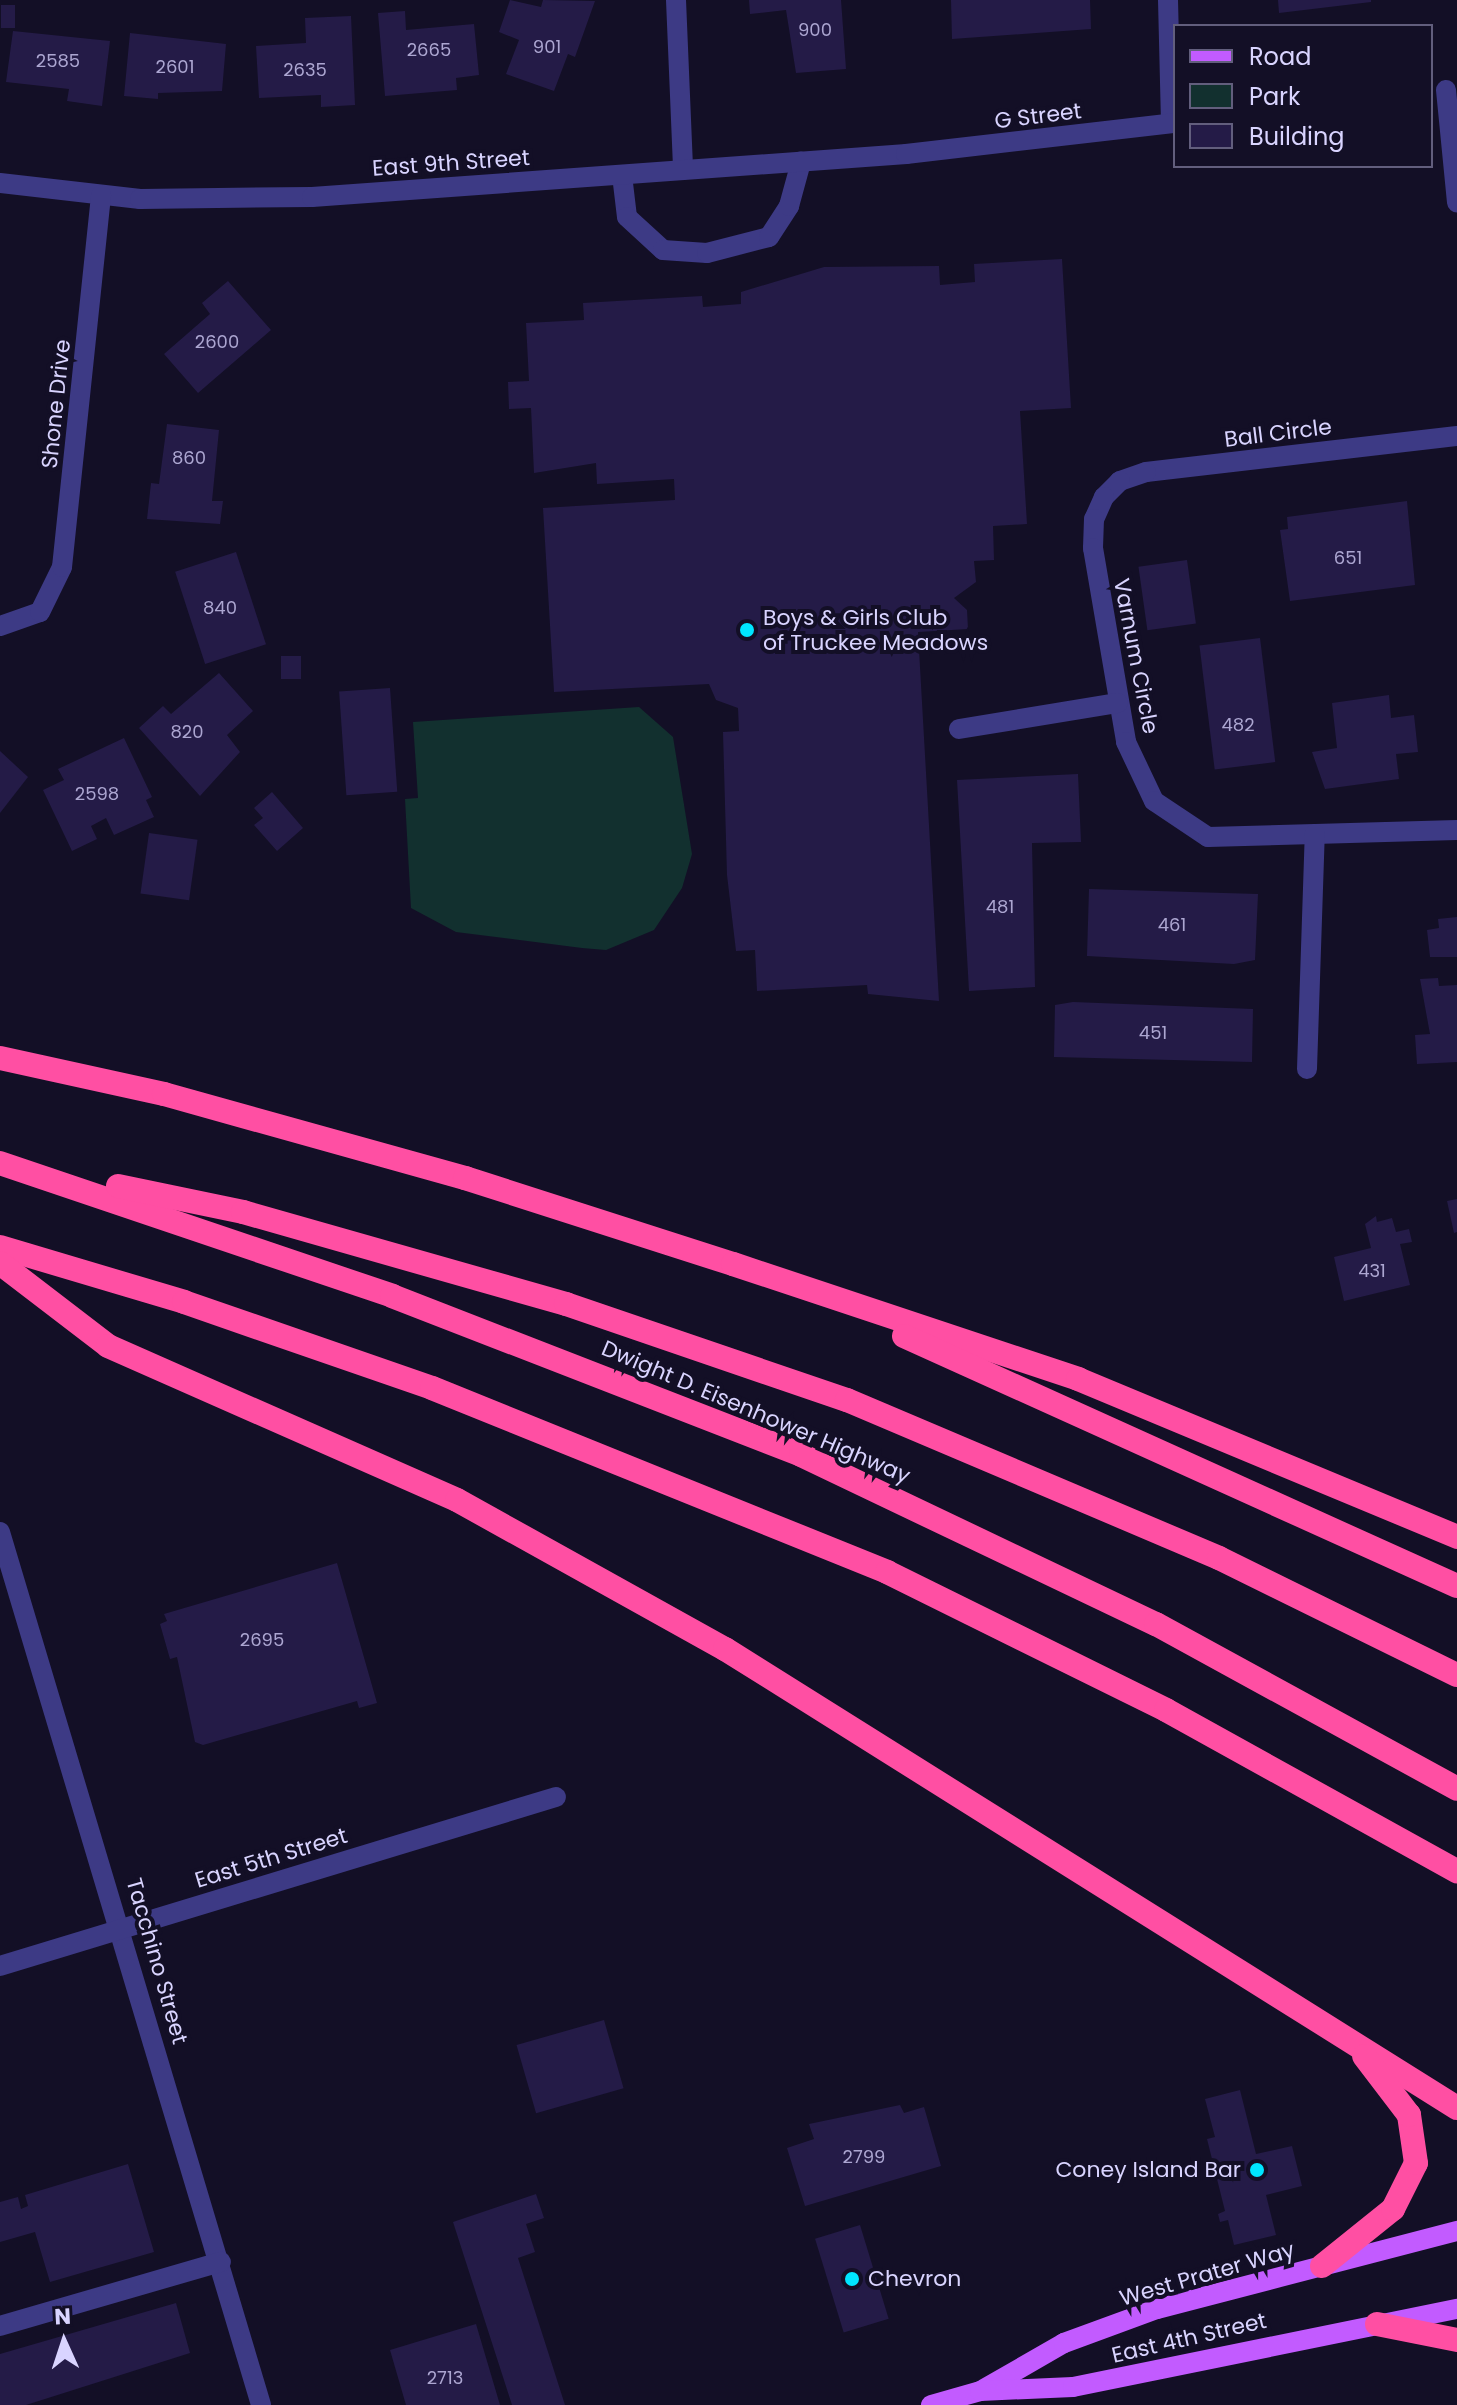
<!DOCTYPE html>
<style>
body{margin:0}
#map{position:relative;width:1457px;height:2405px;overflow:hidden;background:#130f26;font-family:Poppins,sans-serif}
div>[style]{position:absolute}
.green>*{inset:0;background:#12302f}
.building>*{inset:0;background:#241b47;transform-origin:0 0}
.minor>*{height:20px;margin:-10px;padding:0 10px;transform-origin:10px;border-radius:10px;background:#3d3a85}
.major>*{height:20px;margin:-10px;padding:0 10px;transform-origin:10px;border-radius:10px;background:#c25bff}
.highway>*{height:24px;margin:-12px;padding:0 12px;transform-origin:12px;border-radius:12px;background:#ff4fa3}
.dots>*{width:22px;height:22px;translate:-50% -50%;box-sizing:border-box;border:4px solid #130f26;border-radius:50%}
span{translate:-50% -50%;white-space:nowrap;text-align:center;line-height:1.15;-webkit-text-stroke:8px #130f26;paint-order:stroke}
.number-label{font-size:18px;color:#aca6d1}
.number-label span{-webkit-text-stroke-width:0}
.street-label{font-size:22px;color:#d9d4ff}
.poi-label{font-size:22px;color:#d9d4ff}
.left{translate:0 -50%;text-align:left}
.right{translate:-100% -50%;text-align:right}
.legend{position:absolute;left:1173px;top:24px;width:260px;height:144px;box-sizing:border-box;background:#130f26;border:2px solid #625e7d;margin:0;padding:10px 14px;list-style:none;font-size:24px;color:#d9d4ff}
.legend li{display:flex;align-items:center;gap:16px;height:40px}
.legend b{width:40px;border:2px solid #625e7d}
.north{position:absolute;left:24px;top:2301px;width:80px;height:80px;-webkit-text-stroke:6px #130f26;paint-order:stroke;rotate:357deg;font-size:22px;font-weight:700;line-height:32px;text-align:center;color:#d9d4ff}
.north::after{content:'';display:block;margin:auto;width:28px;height:36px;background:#d9d4ff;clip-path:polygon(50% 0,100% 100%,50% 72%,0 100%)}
</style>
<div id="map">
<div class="green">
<div style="clip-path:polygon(639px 707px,673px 737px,692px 854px,682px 888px,654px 930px,606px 950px,582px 948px,456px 932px,411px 908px,405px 799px,418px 798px,413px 722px)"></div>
</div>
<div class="building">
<div style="clip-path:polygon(510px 0,541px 7px,543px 0,595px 1px,575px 57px,568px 54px,554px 91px,506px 74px,519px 40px,499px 32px)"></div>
<div style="clip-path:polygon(749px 0,841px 0,846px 69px,796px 73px,786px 10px,750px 14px)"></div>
<div style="clip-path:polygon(951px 0,1090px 0,1091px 29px,952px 39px)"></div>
<div style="clip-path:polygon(1278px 0,1371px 0,1371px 2px,1279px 13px)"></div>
<div style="left:1px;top:5px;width:14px;height:23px"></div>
<div style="clip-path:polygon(405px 11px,406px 30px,474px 24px,479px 75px,456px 78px,457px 90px,385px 96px,378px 13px)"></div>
<div style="clip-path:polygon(351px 16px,355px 105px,321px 107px,321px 95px,259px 98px,256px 46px,306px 43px,305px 18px)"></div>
<div style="clip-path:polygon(13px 31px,110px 41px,102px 106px,67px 101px,69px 89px,6px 82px)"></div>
<div style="clip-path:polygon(130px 33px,226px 44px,222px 91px,158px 93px,158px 99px,124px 96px)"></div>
<div style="clip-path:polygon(1062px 259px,1071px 408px,1020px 411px,1027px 524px,993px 526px,994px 560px,974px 561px,976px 582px,954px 598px,967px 610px,968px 629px,918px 632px,939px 1001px,868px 994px,867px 985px,757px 991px,755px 950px,736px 951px,727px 875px,723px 732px,739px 731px,738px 708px,716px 700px,709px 684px,554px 692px,543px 508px,675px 500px,674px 479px,597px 484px,596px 463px,534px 473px,531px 408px,509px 409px,508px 382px,529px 381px,526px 323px,584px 320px,583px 303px,702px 296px,703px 307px,741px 304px,741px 292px,824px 267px,939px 266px,940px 285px,975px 282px,974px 264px)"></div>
<div style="clip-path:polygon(228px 281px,271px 330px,198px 393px,164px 354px,210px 314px,202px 303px)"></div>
<div style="clip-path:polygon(167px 424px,219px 430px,212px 501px,223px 501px,220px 524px,147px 519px,151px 483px,159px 484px)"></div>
<div style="clip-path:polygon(1407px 501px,1415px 585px,1290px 601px,1280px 530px,1288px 529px,1287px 517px)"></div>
<div style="left:236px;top:552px;width:97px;height:64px;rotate:72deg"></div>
<div style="left:1187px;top:560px;width:64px;height:49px;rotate:82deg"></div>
<div style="left:1260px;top:638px;width:125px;height:61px;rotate:83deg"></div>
<div style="left:301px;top:656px;width:23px;height:20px;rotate:90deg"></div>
<div style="clip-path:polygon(219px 673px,253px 711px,227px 735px,240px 752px,200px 796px,139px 728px,163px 706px,171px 714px)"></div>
<div style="left:390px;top:688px;width:104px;height:51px;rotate:86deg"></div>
<div style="clip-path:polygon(1389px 695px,1391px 718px,1414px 715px,1418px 752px,1396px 754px,1399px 779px,1325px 789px,1312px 752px,1337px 748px,1332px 703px)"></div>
<div style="clip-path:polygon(124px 738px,152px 797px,146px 800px,154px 817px,114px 835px,106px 818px,91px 826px,97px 839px,72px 851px,43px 790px,64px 780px,58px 769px)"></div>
<div style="clip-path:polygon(0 751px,28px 777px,0 813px)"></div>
<div style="clip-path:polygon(1078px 774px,1081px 842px,1032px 843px,1035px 987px,969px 991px,957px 780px)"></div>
<div style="clip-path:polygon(272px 792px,303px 828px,277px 851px,254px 825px,263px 818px,254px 808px)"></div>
<div style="left:149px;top:833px;width:49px;height:61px;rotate:8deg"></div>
<div style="clip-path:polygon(1089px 889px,1258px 894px,1255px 960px,1234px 964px,1087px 956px)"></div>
<div style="clip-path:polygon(1457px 917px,1457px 957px,1430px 957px,1427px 930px,1439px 928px,1438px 919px)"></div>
<div style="clip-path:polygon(1438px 978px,1439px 986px,1457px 985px,1457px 1062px,1417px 1064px,1415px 1035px,1430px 1034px,1420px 979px)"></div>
<div style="clip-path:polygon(1073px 1002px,1253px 1009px,1252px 1062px,1054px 1057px,1055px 1005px)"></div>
<div style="clip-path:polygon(1457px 1199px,1457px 1232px,1454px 1233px,1447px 1201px)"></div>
<div style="clip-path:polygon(1376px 1216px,1377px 1222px,1392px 1218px,1396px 1232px,1409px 1229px,1412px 1242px,1400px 1244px,1410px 1285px,1344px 1301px,1334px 1257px,1371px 1248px,1365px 1224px)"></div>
<div style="clip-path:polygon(337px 1563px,377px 1703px,359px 1708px,357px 1701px,203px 1745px,195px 1742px,177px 1657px,170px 1659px,160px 1624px,167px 1621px,164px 1614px)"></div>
<div style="left:604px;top:2020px;width:71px;height:91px;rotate:74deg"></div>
<div style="clip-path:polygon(1240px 2090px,1256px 2154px,1292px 2146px,1302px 2186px,1266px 2195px,1276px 2235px,1234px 2245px,1228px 2220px,1220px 2222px,1218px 2214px,1225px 2211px,1207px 2139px,1215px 2137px,1205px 2099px)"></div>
<div style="clip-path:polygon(900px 2105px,904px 2113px,924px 2107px,941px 2166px,805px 2206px,787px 2148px,814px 2139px,809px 2124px)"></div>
<div style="clip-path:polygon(128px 2164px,154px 2252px,50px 2282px,35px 2232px,0 2242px,0 2202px,18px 2197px,21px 2209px,28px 2206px,25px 2195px)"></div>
<div style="clip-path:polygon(536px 2194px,544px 2218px,526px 2224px,535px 2252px,518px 2258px,565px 2405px,512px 2405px,453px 2222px)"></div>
<div style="left:860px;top:2225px;width:98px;height:47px;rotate:73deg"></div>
<div style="clip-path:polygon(176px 2303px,190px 2353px,26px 2405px,0 2405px,0 2354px)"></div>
<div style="clip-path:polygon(476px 2324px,500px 2405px,406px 2405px,390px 2350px)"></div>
</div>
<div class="minor">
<div style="left:676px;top:0;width:170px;rotate:87.6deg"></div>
<div style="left:1168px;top:0;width:123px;rotate:88.6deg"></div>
<div style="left:1446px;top:90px;width:113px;rotate:84.4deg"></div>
<div style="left:622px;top:175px;width:42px;rotate:83.2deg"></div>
<div style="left:627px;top:217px;width:49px;rotate:42.5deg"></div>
<div style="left:663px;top:250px;width:44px;rotate:3.9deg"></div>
<div style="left:707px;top:253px;width:64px;rotate:-14.5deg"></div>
<div style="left:769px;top:237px;width:37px;rotate:-57deg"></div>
<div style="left:789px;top:206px;width:46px;rotate:-74.7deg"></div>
<div style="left:0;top:183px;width:141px;rotate:6.5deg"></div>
<div style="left:140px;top:199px;width:172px;rotate:-0.7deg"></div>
<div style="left:312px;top:197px;width:596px;rotate:-4.14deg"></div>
<div style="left:906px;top:154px;width:271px;rotate:-6.6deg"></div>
<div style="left:1457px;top:436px;width:313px;rotate:173.4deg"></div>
<div style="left:1146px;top:472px;width:28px;rotate:161deg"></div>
<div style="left:1120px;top:481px;width:23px;rotate:135deg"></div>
<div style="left:1104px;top:497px;width:24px;rotate:114deg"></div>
<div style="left:1094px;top:519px;width:29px;rotate:92deg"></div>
<div style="left:1093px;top:548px;width:197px;rotate:80.3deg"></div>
<div style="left:1126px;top:742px;width:65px;rotate:64.6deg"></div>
<div style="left:1154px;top:801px;width:65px;rotate:33.7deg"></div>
<div style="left:1208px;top:837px;width:249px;rotate:-1.6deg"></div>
<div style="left:0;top:626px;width:42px;rotate:-19.3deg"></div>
<div style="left:40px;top:612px;width:50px;rotate:-63.9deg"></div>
<div style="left:62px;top:567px;width:374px;rotate:-84deg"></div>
<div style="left:959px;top:729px;width:161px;rotate:-9.3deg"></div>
<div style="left:1307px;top:1069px;width:235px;rotate:-88.1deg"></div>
<div style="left:0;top:1532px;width:911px;rotate:73.35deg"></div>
<div style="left:0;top:1966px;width:581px;rotate:-16.91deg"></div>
<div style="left:0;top:2326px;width:230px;rotate:-16.2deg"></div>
</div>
<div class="major">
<div style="left:984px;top:2389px;width:92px;rotate:-29.9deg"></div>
<div style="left:1064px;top:2343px;width:99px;rotate:-20.1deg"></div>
<div style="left:1157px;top:2309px;width:310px;rotate:-14.6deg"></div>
<div style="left:931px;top:2405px;width:51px;rotate:-15.9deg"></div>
<div style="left:980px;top:2391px;width:93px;rotate:-2.5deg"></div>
<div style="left:1073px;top:2387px;width:392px;rotate:-11.5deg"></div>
</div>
<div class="highway">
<div style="left:0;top:1058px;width:168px;rotate:12.4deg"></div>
<div style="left:164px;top:1094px;width:313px;rotate:15.6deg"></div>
<div style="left:465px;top:1178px;width:281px;rotate:17.8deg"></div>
<div style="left:733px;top:1264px;width:364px;rotate:18.4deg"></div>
<div style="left:1078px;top:1379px;width:411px;rotate:22.6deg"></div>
<div style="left:0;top:1163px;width:414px;rotate:18.7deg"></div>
<div style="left:392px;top:1296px;width:439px;rotate:21.2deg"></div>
<div style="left:801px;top:1455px;width:393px;rotate:25.5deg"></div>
<div style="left:1156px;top:1624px;width:343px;rotate:28.7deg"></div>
<div style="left:118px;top:1186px;width:128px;rotate:11.7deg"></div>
<div style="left:243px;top:1212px;width:336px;rotate:15.9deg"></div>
<div style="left:566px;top:1304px;width:297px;rotate:18.9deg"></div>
<div style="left:847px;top:1400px;width:404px;rotate:23deg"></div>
<div style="left:1219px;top:1558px;width:265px;rotate:26.2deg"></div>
<div style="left:0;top:1247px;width:192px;rotate:16.6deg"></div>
<div style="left:184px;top:1302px;width:262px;rotate:19.1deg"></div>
<div style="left:432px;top:1388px;width:491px;rotate:22deg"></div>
<div style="left:887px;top:1572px;width:311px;rotate:26.3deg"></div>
<div style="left:1166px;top:1710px;width:333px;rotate:29deg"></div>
<div style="left:0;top:1263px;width:136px;rotate:37.5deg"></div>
<div style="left:108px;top:1346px;width:381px;rotate:23.8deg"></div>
<div style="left:457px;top:1500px;width:307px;rotate:29.1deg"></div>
<div style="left:725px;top:1649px;width:864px;rotate:32.09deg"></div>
<div style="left:904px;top:1336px;width:607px;rotate:24.33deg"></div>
<div style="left:1322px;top:2266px;width:91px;rotate:-38.8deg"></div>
<div style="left:1393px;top:2209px;width:51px;rotate:-63.4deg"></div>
<div style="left:1416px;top:2163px;width:49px;rotate:-98.3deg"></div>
<div style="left:1409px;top:2115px;width:74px;rotate:-127.3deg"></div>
<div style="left:1377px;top:2324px;width:82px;rotate:11.3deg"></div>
</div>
<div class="dots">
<div style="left:747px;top:630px;background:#00e5ff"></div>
<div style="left:1257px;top:2170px;background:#00e5ff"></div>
<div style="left:852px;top:2279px;background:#00e5ff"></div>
</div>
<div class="number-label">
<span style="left:815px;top:30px">900</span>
<span style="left:547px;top:47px">901</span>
<span style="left:429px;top:50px">2665</span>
<span style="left:58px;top:61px">2585</span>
<span style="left:175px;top:67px">2601</span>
<span style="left:305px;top:70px">2635</span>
<span style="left:217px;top:342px">2600</span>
<span style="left:189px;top:458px">860</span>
<span style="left:1348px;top:558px">651</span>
<span style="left:220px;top:608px">840</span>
<span style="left:1238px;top:725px">482</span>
<span style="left:187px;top:732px">820</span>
<span style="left:97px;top:794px">2598</span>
<span style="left:1000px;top:907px">481</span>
<span style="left:1172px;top:925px">461</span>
<span style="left:1153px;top:1033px">451</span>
<span style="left:1372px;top:1271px">431</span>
<span style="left:262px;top:1640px">2695</span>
<span style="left:864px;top:2157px">2799</span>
<span style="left:445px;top:2378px">2713</span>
</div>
<div class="street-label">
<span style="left:1038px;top:116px;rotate:-7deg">G Street</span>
<span style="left:451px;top:163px;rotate:-4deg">East 9th Street</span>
<span style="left:56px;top:404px;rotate:-84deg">Shone Drive</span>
<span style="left:1278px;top:433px;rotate:-7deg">Ball Circle</span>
<span style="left:1136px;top:656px;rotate:79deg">Varnum Circle</span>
<span style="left:756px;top:1412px;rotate:23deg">Dwight D. Eisenhower Highway</span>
<span style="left:271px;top:1858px;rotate:-17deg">East 5th Street</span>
<span style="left:157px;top:1961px;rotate:74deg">Tacchino Street</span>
<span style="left:1207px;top:2274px;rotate:-16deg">West Prater Way</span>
<span style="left:1189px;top:2338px;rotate:-13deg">East 4th Street</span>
</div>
<div class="poi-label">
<span class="left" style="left:763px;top:630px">Boys &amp; Girls Club<br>of Truckee Meadows</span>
<span class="right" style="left:1241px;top:2170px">Coney Island Bar</span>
<span class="left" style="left:868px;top:2279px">Chevron</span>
</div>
<ul class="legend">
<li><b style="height:10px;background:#c25bff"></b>Road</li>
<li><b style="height:22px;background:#12302f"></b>Park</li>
<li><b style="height:22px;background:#241b47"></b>Building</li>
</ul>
<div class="north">N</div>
</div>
